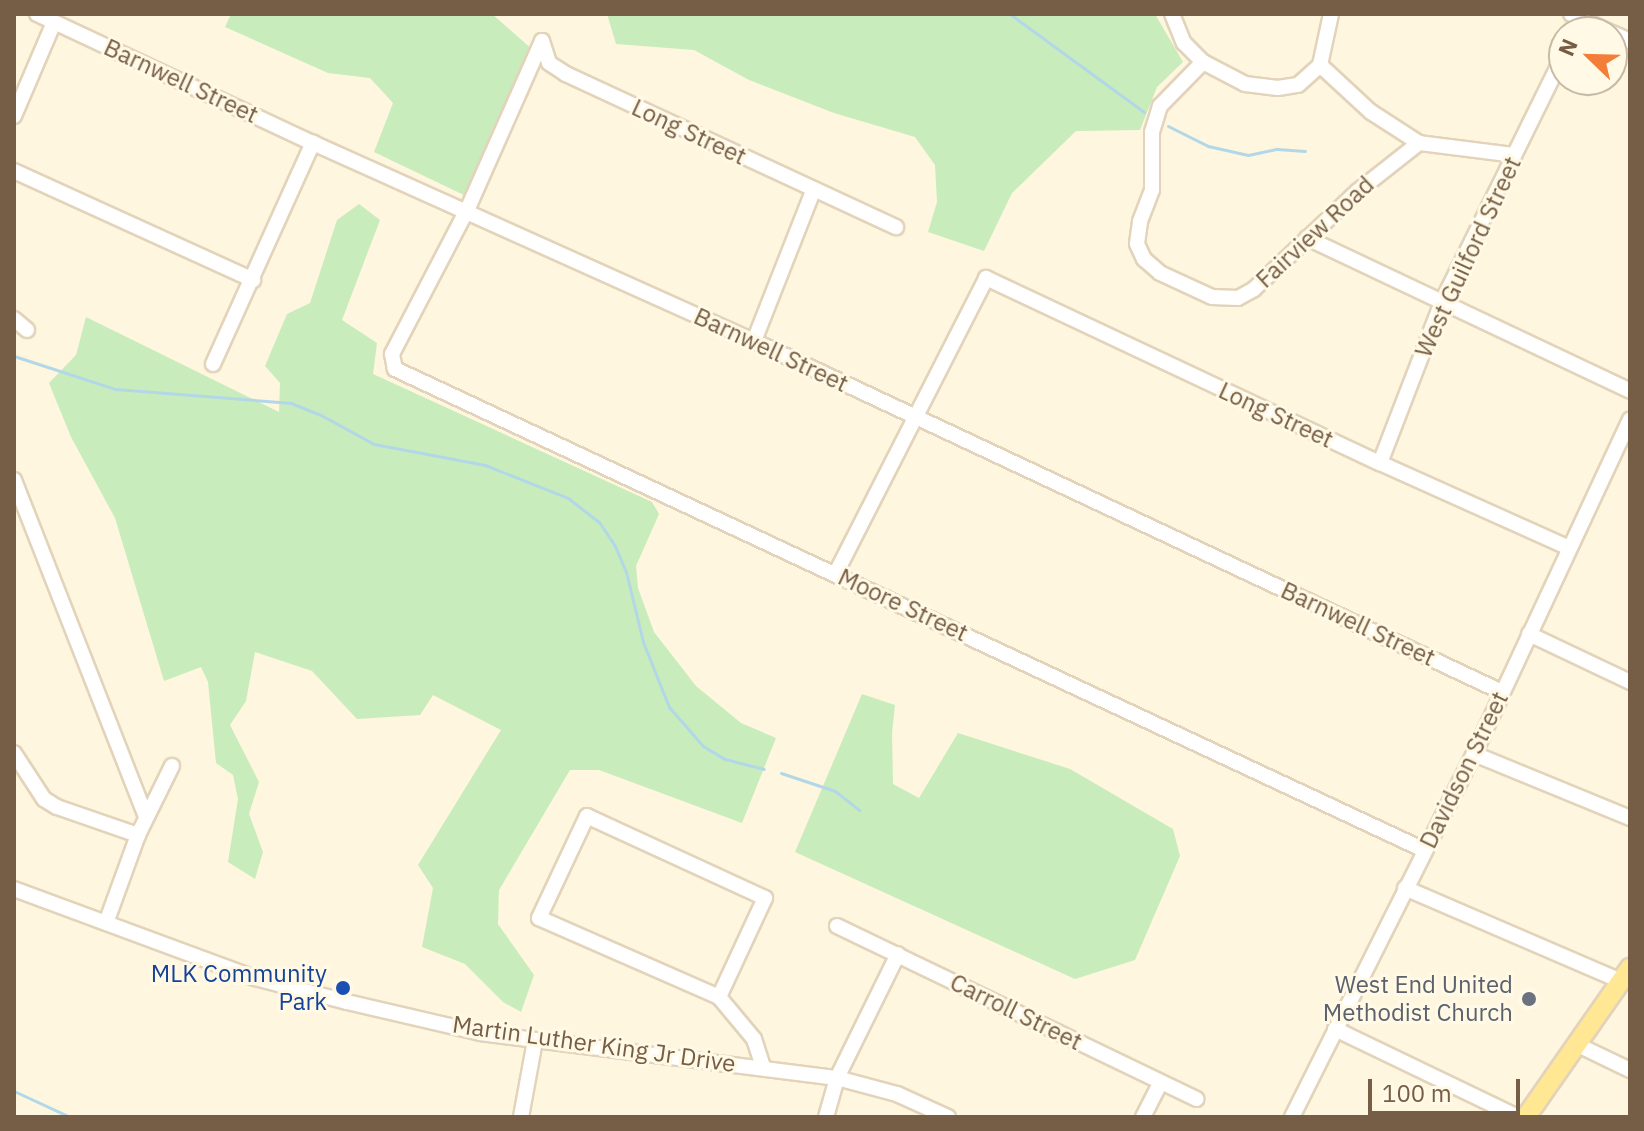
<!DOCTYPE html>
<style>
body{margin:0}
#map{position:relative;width:1644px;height:1131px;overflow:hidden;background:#fef6de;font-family:"IBM Plex Sans",sans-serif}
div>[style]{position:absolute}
.green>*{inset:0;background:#c9ecbc}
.stream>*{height:3px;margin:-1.5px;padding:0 1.5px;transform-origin:1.5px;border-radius:1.5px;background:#b2d8e8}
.roads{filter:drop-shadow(2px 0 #e2d3ba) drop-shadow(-2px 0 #e2d3ba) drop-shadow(0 2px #e2d3ba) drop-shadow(0 -2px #e2d3ba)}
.minor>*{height:14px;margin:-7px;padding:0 7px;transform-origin:7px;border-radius:7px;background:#fff}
.major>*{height:18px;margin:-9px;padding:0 9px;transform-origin:9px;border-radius:9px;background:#ffe794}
.dots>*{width:22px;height:22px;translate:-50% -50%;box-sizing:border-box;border:4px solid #fff9e6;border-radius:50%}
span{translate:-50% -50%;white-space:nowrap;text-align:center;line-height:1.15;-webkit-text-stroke:6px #fff9e6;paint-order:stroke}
.street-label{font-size:24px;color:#765d45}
.transit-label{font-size:24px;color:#164399}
.right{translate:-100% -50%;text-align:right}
.worship-label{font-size:24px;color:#5b616d}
.frame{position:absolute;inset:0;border:16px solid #765d45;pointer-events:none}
.north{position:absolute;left:1548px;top:16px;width:80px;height:80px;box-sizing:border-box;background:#fff9e6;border:2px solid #c8bba6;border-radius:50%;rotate:293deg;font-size:22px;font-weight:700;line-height:32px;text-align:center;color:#765d45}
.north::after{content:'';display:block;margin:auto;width:28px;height:36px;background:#f27e39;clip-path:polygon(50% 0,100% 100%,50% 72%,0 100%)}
.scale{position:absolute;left:1368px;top:1079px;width:152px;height:36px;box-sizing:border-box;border:4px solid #765d45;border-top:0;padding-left:10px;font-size:24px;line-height:28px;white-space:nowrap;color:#765d45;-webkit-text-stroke:6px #fff9e6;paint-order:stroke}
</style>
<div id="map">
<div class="green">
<div style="clip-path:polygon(231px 14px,492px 14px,534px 51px,468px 197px,374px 152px,393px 103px,370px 78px,328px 73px,225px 27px)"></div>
<div style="clip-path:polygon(607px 14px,1155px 14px,1183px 62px,1157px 87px,1140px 130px,1076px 131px,1012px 193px,984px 251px,928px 232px,937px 202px,935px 165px,915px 137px,834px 113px,749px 80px,694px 50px,616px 44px)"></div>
<div style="clip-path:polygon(359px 204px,380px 220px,342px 320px,377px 343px,373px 374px,652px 502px,659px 514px,636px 566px,638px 588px,654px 632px,696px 686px,741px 723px,776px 738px,742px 823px,599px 770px,570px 770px,499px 890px,498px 924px,534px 975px,521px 1012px,503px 1002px,465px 964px,422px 947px,433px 888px,418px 865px,501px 730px,433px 695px,420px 715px,357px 719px,312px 671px,255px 652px,246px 701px,230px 725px,259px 782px,249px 814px,263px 852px,255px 879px,228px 862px,238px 799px,233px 775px,216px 763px,208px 682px,201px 667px,164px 681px,115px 518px,71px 437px,49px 383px,76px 355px,86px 317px,279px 412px,280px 383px,265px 366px,287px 314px,310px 303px,337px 220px)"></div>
<div style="clip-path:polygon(862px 694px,895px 705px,892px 733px,893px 784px,919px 798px,958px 733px,1070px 769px,1173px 829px,1180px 856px,1135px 960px,1075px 979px,795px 852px)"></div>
</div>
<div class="stream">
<div style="left:1010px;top:14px;width:166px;rotate:36.2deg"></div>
<div style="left:1168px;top:126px;width:45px;rotate:26.6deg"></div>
<div style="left:1208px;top:146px;width:41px;rotate:12.7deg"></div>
<div style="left:1248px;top:155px;width:30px;rotate:-12deg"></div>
<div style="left:1277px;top:149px;width:28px;rotate:4deg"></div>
<div style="left:14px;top:356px;width:106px;rotate:18.1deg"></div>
<div style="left:115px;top:389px;width:177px;rotate:4.5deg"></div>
<div style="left:291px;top:403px;width:32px;rotate:22deg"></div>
<div style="left:321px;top:415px;width:60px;rotate:28.7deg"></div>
<div style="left:374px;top:444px;width:113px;rotate:10.7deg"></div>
<div style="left:485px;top:465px;width:89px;rotate:21.7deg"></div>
<div style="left:568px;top:498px;width:39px;rotate:38deg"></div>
<div style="left:599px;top:522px;width:29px;rotate:56deg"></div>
<div style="left:615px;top:546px;width:28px;rotate:67deg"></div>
<div style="left:626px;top:572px;width:72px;rotate:76.3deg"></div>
<div style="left:643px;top:642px;width:70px;rotate:68.2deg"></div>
<div style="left:669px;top:707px;width:52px;rotate:48.9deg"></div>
<div style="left:703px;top:746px;width:26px;rotate:31deg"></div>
<div style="left:725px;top:759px;width:40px;rotate:14.4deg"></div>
<div style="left:781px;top:773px;width:57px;rotate:18.4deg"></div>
<div style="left:835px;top:791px;width:31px;rotate:38deg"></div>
<div style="left:14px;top:1091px;width:62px;rotate:24.9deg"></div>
</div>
<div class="roads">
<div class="minor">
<div style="left:37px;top:14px;width:305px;rotate:25.1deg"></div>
<div style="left:313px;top:143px;width:483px;rotate:24.2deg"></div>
<div style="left:754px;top:341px;width:826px;rotate:25.14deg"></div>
<div style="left:1172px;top:14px;width:31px;rotate:68deg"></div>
<div style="left:1184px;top:43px;width:27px;rotate:45deg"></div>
<div style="left:1203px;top:62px;width:47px;rotate:27.6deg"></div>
<div style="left:1245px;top:84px;width:33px;rotate:7deg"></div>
<div style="left:1278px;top:88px;width:20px;rotate:-9deg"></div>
<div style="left:1298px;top:85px;width:30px;rotate:-42deg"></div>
<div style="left:1320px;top:65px;width:52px;rotate:-77.8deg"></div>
<div style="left:1571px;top:14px;width:42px;rotate:25.3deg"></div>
<div style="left:1575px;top:32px;width:20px;rotate:-63deg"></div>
<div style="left:1612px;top:33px;width:20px;rotate:24deg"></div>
<div style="left:542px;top:41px;width:180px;rotate:113.9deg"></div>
<div style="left:469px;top:206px;width:167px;rotate:117.5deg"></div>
<div style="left:392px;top:354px;width:15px;rotate:79deg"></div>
<div style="left:395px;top:369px;width:1136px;rotate:25.05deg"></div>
<div style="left:542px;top:41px;width:23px;rotate:72deg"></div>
<div style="left:549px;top:63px;width:20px;rotate:33deg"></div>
<div style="left:566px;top:74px;width:364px;rotate:24.9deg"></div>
<div style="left:1203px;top:62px;width:62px;rotate:134.3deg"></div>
<div style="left:1160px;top:106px;width:27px;rotate:107deg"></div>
<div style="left:1152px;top:132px;width:58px;rotate:90deg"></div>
<div style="left:1152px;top:190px;width:34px;rotate:111deg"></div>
<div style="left:1140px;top:222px;width:22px;rotate:98deg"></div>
<div style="left:1137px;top:244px;width:17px;rotate:65deg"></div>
<div style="left:1144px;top:259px;width:21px;rotate:41deg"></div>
<div style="left:1160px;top:273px;width:57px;rotate:24.8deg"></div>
<div style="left:1212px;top:297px;width:26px;rotate:2deg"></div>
<div style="left:1238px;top:298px;width:18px;rotate:-29deg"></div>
<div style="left:1254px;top:289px;width:143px;rotate:-43.3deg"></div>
<div style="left:1358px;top:191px;width:78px;rotate:-38.2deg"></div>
<div style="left:1320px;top:65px;width:69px;rotate:42.7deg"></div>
<div style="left:1371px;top:112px;width:57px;rotate:32.9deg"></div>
<div style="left:1419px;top:143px;width:96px;rotate:7.2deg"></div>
<div style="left:14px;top:116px;width:102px;rotate:-66.9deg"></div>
<div style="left:14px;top:171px;width:263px;rotate:24.5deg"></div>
<div style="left:1307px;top:238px;width:357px;rotate:25.3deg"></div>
<div style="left:14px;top:319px;width:17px;rotate:40deg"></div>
<div style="left:754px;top:341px;width:163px;rotate:-68.5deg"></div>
<div style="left:213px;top:364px;width:243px;rotate:-65.7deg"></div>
<div style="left:1380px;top:463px;width:173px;rotate:-68.9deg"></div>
<div style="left:1442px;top:302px;width:276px;rotate:-63.8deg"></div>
<div style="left:14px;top:480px;width:362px;rotate:68.6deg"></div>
<div style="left:836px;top:573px;width:331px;rotate:-63deg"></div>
<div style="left:986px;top:278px;width:435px;rotate:25.2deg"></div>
<div style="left:1380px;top:463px;width:207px;rotate:24.2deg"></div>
<div style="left:1529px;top:634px;width:112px;rotate:25.4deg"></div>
<div style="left:14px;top:753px;width:55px;rotate:56.9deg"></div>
<div style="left:44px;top:799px;width:15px;rotate:32deg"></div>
<div style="left:57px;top:807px;width:86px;rotate:19.1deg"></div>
<div style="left:1474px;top:754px;width:169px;rotate:22.3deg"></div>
<div style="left:1405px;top:888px;width:235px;rotate:23.3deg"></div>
<div style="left:14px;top:889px;width:257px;rotate:20.3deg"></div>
<div style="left:255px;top:978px;width:95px;rotate:14.6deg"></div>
<div style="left:347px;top:1002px;width:137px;rotate:13.1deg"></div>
<div style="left:480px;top:1033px;width:360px;rotate:7.2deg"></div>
<div style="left:837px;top:1078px;width:62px;rotate:14.9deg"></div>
<div style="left:897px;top:1094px;width:56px;rotate:24.3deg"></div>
<div style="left:106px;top:923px;width:94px;rotate:-70deg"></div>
<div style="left:138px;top:835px;width:77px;rotate:-63.8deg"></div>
<div style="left:837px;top:926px;width:399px;rotate:25.7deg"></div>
<div style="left:719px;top:997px;width:109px;rotate:-65.1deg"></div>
<div style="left:765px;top:898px;width:196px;rotate:-155.3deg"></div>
<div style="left:587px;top:816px;width:113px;rotate:115.2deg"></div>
<div style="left:539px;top:918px;width:197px;rotate:23.7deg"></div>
<div style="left:719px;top:997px;width:55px;rotate:50.2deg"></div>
<div style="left:754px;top:1039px;width:28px;rotate:72deg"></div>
<div style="left:1335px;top:1029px;width:203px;rotate:25.7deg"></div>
<div style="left:1578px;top:1045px;width:58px;rotate:25.7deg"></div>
<div style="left:521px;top:1117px;width:77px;rotate:-79.6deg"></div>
<div style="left:826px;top:1117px;width:41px;rotate:-74.2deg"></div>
<div style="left:837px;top:1078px;width:138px;rotate:-63.8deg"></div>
<div style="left:1143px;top:1117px;width:38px;rotate:-63deg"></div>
<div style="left:1292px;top:1117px;width:406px;rotate:-63.4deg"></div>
<div style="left:1474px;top:754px;width:369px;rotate:-65deg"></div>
</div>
<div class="major">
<div style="left:1526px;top:1117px;width:182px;rotate:-55.1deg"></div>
</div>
</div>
<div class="dots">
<div style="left:343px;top:988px;background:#1a4fb4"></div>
<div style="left:1529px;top:999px;background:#6b7280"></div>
</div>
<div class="street-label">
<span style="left:181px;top:81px;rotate:25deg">Barnwell Street</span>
<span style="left:689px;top:132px;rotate:25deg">Long Street</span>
<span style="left:1315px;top:232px;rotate:-43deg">Fairview Road</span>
<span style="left:1468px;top:257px;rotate:-65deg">West Guilford Street</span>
<span style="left:771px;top:350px;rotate:25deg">Barnwell Street</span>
<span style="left:1276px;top:415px;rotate:25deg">Long Street</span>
<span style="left:903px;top:605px;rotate:25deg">Moore Street</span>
<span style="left:1358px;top:624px;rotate:25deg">Barnwell Street</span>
<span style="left:1464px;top:770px;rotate:-64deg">Davidson Street</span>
<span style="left:1016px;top:1012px;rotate:26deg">Carroll Street</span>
<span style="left:594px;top:1044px;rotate:8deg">Martin Luther King Jr Drive</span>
</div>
<div class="transit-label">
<span class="right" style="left:327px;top:988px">MLK Community<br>Park</span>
</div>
<div class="worship-label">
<span class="right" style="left:1513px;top:999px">West End United<br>Methodist Church</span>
</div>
<div class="frame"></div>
<div class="north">N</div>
<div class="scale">100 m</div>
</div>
